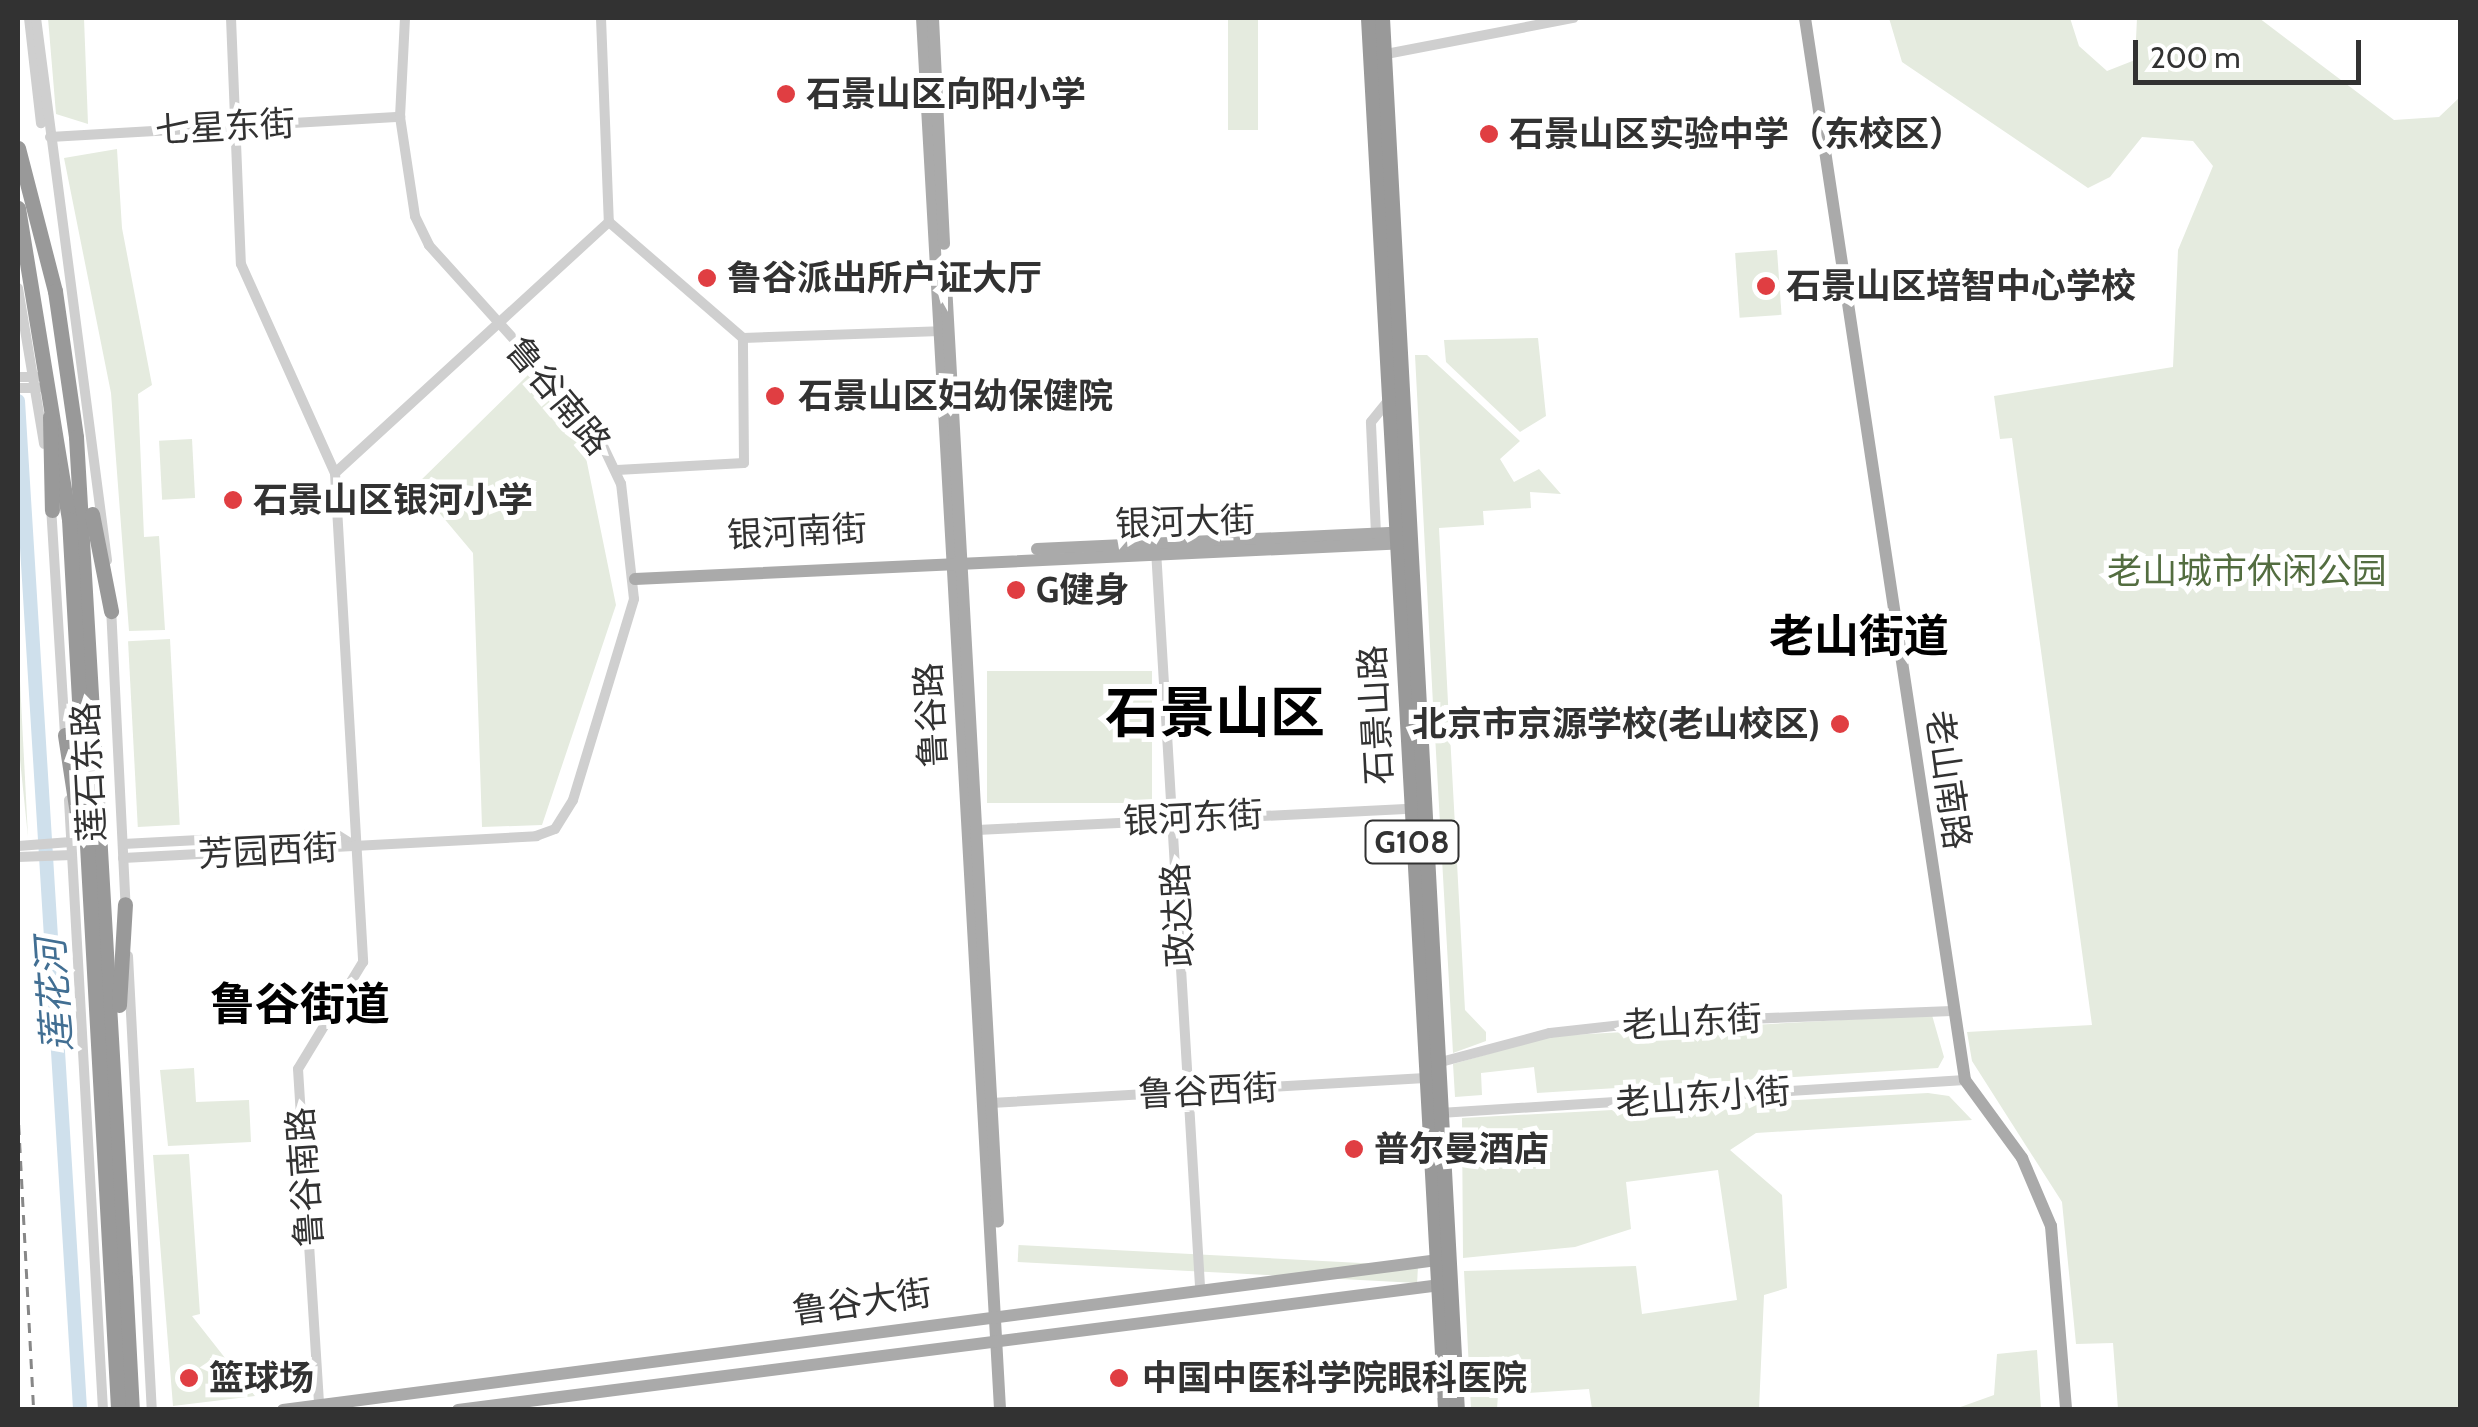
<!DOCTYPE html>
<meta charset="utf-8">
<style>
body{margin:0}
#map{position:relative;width:2478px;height:1427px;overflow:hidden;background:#fff;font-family:Cabin,"Noto Sans SC",sans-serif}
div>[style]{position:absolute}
.green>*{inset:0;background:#e5ebdf;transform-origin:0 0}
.river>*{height:14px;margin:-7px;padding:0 7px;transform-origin:7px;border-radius:7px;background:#cfe0ec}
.minor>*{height:10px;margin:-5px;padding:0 5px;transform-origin:5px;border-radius:5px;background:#cfcfcf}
.major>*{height:12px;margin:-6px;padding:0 6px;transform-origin:6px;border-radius:6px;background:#aaa}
.highway>*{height:15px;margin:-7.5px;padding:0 7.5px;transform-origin:7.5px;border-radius:7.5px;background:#999}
.rail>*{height:2.5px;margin-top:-1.25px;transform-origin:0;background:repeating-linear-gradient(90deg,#878787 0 10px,transparent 0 18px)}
.highway-bridge>*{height:15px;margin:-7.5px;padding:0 7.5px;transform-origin:7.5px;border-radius:7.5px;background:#999}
.dots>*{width:28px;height:28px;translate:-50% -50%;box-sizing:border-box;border:5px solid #fff;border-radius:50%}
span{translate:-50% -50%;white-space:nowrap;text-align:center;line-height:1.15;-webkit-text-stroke:10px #fff;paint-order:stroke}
.shield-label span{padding:2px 8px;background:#fff;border:2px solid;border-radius:8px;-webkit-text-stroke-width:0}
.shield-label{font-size:32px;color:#323232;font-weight:700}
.poi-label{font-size:35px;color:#323232;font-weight:700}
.left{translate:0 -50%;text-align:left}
.right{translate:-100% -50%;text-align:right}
.street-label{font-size:35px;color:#323232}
.park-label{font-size:35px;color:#536d40}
.water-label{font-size:38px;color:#426f93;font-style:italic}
.district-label{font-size:45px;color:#000;font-weight:700}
.town-label{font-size:55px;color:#000;font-weight:700}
.frame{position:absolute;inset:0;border:20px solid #323232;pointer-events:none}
.scale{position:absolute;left:2133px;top:40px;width:228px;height:45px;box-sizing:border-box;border:5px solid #323232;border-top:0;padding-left:12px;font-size:30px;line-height:35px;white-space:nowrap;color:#323232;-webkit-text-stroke:8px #fff;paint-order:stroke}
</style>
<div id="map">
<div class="green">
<div style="clip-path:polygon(48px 18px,84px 18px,88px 124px,56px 114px)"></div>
<div style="left:1228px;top:18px;width:30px;height:112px"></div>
<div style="clip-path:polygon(1889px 18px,2070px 18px,2079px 46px,2107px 71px,2135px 60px,2137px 18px,2259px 18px,2394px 120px,2439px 117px,2460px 97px,2460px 1409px,2118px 1409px,2113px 1343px,2076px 1344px,2062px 1202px,1972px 1061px,1967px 1032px,2092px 1025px,2012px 438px,2000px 439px,1994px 396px,2173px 367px,2178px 250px,2213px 166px,2193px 141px,2142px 137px,2110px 177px,2088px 188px,1902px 62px)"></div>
<div style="clip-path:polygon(117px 149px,122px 228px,152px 385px,138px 394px,144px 537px,159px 536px,165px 630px,129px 631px,111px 393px,64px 158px)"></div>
<div style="left:1777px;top:250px;width:65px;height:42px;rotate:86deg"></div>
<div style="clip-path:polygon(1538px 338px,1546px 416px,1520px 432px,1446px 362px,1444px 340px)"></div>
<div style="clip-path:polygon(1415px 355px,1427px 355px,1520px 441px,1500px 459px,1514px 482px,1539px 469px,1561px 494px,1530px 492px,1531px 508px,1483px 511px,1484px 525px,1439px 528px,1449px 722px,1434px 724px)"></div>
<div style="clip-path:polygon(528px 375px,583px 443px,616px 605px,542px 825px,482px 827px,473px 553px,416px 485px)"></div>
<div style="left:192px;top:439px;width:59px;height:33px;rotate:87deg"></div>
<div style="left:170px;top:639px;width:186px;height:42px;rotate:87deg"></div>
<div style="clip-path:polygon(18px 642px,28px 837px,18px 740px)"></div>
<div style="left:1152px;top:671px;width:132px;height:165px;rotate:90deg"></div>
<div style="clip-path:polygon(1450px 734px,1465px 1010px,1486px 1032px,1486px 1041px,1453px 1053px,1435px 735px)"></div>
<div style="clip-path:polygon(1932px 1015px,1944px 1057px,1938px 1068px,1537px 1093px,1534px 1067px,1481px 1073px,1482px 1095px,1455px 1097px,1453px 1064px,1552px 1036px)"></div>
<div style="clip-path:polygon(194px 1068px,196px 1102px,249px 1100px,251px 1142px,168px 1146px,160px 1070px)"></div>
<div style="clip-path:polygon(1928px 1093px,1949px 1096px,1972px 1120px,1756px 1133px,1730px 1150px,1782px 1195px,1787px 1288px,1764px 1295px,1759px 1409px,1592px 1409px,1589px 1389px,1498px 1395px,1497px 1409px,1471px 1409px,1464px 1271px,1636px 1266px,1642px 1314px,1737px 1300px,1718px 1170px,1626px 1182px,1631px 1229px,1575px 1247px,1463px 1258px,1462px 1118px)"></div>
<div style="clip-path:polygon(189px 1154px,200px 1314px,192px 1316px,255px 1396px,173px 1406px,153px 1155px)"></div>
<div style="left:1418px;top:1266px;width:17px;height:400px;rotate:93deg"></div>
<div style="clip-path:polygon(2037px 1350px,2041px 1409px,1955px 1409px,1994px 1395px,1997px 1354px)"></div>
</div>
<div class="river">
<div style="left:18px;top:401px;width:1011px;rotate:86.48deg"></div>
</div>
<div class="minor">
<div style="left:29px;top:18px;width:106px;rotate:83.5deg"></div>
<div style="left:36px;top:18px;width:547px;rotate:82.54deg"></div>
<div style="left:231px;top:18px;width:246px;rotate:87.7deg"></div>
<div style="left:241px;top:264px;width:229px;rotate:65.8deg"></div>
<div style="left:335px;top:473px;width:490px;rotate:86.7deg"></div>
<div style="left:363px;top:962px;width:125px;rotate:121.3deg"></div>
<div style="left:298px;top:1069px;width:338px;rotate:86.4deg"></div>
<div style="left:601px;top:18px;width:204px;rotate:87.8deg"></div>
<div style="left:1381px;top:55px;width:196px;rotate:-10.9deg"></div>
<div style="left:50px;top:137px;width:351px;rotate:-3.3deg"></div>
<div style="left:609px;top:222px;width:177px;rotate:40.9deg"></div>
<div style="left:743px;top:338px;width:197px;rotate:-2deg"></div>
<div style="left:18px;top:288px;width:158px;rotate:80.5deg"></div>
<div style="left:18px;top:377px;width:18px"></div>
<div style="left:18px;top:388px;width:20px"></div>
<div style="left:617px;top:470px;width:127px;rotate:-3.2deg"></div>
<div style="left:744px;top:463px;width:125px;rotate:-90.5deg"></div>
<div style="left:335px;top:473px;width:372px;rotate:-42.5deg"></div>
<div style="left:51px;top:506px;width:232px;rotate:86.5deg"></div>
<div style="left:1376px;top:534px;width:112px;rotate:-92.6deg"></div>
<div style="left:1371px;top:422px;width:27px;rotate:-51deg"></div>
<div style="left:1156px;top:550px;width:738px;rotate:86.58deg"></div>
<div style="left:111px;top:607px;width:302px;rotate:87.2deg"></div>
<div style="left:69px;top:800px;width:611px;rotate:86.81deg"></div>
<div style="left:977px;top:830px;width:434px;rotate:-2.8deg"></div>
<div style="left:123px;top:844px;width:211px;rotate:-3deg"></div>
<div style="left:334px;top:833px;width:25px;rotate:32deg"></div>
<div style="left:18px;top:846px;width:53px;rotate:-4.3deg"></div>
<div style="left:18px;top:857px;width:54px;rotate:-2.1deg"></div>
<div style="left:123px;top:858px;width:414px;rotate:-3deg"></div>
<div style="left:536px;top:836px;width:20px;rotate:-20deg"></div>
<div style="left:555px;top:829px;width:34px;rotate:-58deg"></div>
<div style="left:573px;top:800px;width:210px;rotate:-73.1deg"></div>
<div style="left:634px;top:599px;width:116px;rotate:-96.4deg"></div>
<div style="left:621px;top:484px;width:61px;rotate:-115.3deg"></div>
<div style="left:595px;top:429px;width:248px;rotate:-132.1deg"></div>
<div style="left:429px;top:245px;width:32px;rotate:-116deg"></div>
<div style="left:415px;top:216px;width:100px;rotate:-98.6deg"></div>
<div style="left:400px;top:117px;width:99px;rotate:-87.1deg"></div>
<div style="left:128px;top:956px;width:455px;rotate:87deg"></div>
<div style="left:1437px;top:1063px;width:117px;rotate:-14.9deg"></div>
<div style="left:1550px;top:1033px;width:91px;rotate:-6.3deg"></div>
<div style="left:1640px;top:1023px;width:312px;rotate:-2.2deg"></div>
<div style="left:991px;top:1103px;width:435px;rotate:-3.3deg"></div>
<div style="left:1440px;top:1113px;width:526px;rotate:-3.6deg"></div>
</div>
<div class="major">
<div style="left:922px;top:18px;width:1394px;rotate:86.79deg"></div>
<div style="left:933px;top:18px;width:226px;rotate:87.2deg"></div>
<div style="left:1805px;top:18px;width:1074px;rotate:81.43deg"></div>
<div style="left:1965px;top:1080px;width:97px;rotate:53.8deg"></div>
<div style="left:2022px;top:1158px;width:74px;rotate:66.9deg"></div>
<div style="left:2051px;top:1226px;width:185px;rotate:85.3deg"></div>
<div style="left:946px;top:284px;width:939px;rotate:86.83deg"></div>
<div style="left:1037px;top:549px;width:369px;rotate:-2.6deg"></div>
<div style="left:635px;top:579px;width:773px;rotate:-2.67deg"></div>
<div style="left:283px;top:1410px;width:1173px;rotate:-7.4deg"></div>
<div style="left:458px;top:1410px;width:998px;rotate:-7.25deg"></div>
</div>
<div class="highway">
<div style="left:1368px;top:18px;width:1394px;rotate:86.83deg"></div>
<div style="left:1382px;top:18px;width:1394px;rotate:86.92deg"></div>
<div style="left:18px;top:148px;width:148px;rotate:75.5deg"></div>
<div style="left:55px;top:291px;width:148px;rotate:81.8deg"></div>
<div style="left:76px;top:437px;width:842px;rotate:86.67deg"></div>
<div style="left:18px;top:208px;width:315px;rotate:80.7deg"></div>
<div style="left:69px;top:519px;width:761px;rotate:86.84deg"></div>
<div style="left:50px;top:417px;width:93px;rotate:88.8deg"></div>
<div style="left:92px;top:514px;width:99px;rotate:78.9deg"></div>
<div style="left:65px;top:735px;width:86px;rotate:81.3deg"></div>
<div style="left:119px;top:1005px;width:101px;rotate:-86.6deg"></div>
</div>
<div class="rail">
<div style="left:18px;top:1107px;width:303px;rotate:87deg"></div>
</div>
<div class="highway-bridge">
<div style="left:125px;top:1278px;width:132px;rotate:87deg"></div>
<div style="left:111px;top:1279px;width:131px;rotate:86.9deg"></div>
</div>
<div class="dots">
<div style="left:786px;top:94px;background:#e03e42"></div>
<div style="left:1489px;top:134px;background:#e03e42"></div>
<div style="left:707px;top:278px;background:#e03e42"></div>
<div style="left:1766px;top:286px;background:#e03e42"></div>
<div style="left:775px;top:396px;background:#e03e42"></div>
<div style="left:233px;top:500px;background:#e03e42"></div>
<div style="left:1016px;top:590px;background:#e03e42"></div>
<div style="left:1840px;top:724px;background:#e03e42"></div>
<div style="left:1354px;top:1149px;background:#e03e42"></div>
<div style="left:189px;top:1378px;background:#e03e42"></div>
<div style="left:1119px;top:1378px;background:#e03e42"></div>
</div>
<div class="shield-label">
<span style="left:1412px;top:842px">G108</span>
</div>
<div class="poi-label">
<span class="left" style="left:806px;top:94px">石景山区向阳小学</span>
<span class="left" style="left:1509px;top:134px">石景山区实验中学（东校区）</span>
<span class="left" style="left:727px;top:278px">鲁谷派出所户证大厅</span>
<span class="left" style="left:1786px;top:286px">石景山区培智中心学校</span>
<span class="left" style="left:798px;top:396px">石景山区妇幼保健院</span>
<span class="left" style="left:253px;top:500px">石景山区银河小学</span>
<span class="left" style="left:1036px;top:590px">G健身</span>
<span class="right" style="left:1820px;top:724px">北京市京源学校(老山校区)</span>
<span class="left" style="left:1374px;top:1149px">普尔曼酒店</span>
<span class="left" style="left:209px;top:1378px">篮球场</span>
<span class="left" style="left:1142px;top:1378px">中国中医科学院眼科医院</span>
</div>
<div class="street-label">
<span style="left:225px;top:127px;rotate:-3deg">七星东街</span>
<span style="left:558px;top:396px;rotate:50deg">鲁谷南路</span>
<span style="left:1185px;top:522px;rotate:-2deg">银河大街</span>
<span style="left:797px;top:532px;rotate:-3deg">银河南街</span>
<span style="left:931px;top:715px;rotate:-93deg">鲁谷路</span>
<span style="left:1376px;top:715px;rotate:-93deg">石景山路</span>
<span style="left:89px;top:772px;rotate:-93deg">莲石东路</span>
<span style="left:1948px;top:780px;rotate:82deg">老山南路</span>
<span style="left:1193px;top:818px;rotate:-3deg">银河东街</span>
<span style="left:268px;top:851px;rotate:-3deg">芳园西街</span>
<span style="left:1178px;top:915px;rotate:-93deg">政达路</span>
<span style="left:1692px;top:1022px;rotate:-3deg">老山东街</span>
<span style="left:1208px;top:1091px;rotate:-3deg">鲁谷西街</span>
<span style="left:1703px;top:1097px;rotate:-4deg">老山东小街</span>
<span style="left:305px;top:1177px;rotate:-94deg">鲁谷南路</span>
<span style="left:862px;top:1302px;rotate:-8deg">鲁谷大街</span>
</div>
<div class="park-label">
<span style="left:2247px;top:571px">老山城市休闲公园</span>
</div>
<div class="water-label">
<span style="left:54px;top:995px;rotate:-94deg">莲花河</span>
</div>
<div class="district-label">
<span style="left:1859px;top:637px">老山街道</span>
<span style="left:300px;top:1005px">鲁谷街道</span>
</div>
<div class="town-label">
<span style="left:1215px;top:713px">石景山区</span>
</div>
<div class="frame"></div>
<div class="scale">200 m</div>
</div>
